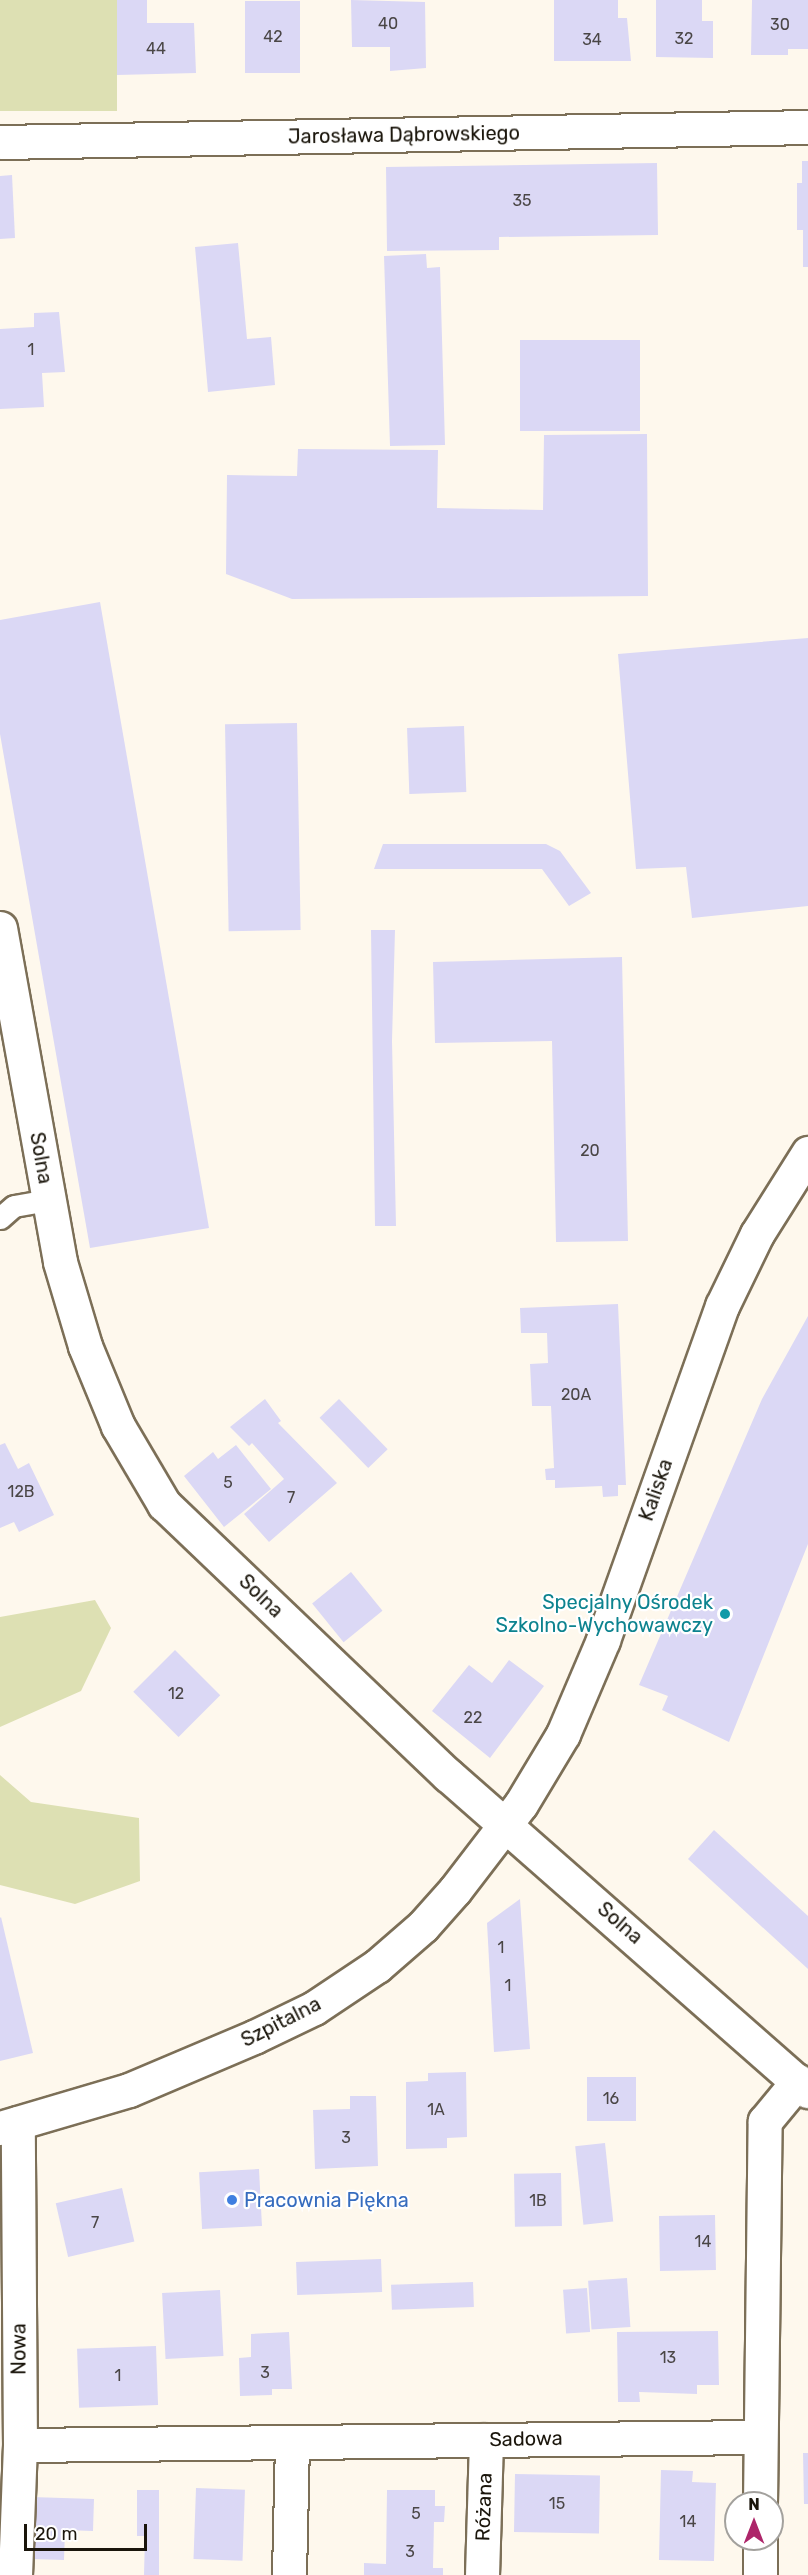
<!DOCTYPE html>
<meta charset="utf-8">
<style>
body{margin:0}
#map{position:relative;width:808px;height:2575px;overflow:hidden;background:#fef8ed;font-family:Rubik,sans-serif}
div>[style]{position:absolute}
.green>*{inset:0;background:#dde0b3;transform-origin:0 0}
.building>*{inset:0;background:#dbd8f5;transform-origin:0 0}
.roads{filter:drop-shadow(2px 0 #7c6f57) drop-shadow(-2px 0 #7c6f57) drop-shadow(0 2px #7c6f57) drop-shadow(0 -2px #7c6f57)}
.lane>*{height:21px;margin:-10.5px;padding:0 10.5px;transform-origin:10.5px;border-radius:10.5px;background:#fff}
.street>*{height:33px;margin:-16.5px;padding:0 16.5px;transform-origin:16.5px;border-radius:16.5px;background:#fff}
.secondary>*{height:33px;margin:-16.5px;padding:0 16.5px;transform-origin:16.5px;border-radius:16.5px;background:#fff}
.dots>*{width:16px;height:16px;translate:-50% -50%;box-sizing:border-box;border:3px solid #fff;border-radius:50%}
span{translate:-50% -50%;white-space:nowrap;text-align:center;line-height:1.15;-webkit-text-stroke:4.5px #fff;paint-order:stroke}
.number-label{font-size:16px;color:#4a4646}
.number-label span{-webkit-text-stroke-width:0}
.street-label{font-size:20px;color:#1a150b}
.culture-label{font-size:20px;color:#0d838f}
.right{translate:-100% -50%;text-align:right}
.shop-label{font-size:20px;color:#366cbe}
.left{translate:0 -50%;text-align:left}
.north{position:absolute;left:724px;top:2491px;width:60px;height:60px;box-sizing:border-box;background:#fff;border:2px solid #a3a19d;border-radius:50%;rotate:0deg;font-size:16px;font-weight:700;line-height:24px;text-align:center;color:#1a150b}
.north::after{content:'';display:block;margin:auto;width:21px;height:27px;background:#ad266a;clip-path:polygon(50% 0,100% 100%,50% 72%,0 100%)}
.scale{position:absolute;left:24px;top:2524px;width:123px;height:27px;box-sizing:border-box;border:3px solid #1a150b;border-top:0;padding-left:8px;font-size:18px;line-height:21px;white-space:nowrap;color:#1a150b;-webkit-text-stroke:4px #fff;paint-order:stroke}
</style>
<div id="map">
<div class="green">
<div style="left:0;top:0;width:117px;height:111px"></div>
<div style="clip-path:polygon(95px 1600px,111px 1628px,81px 1691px,0 1727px,0 1617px)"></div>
<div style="clip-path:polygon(0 1775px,31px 1802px,139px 1818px,140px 1881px,75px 1904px,0 1885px)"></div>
</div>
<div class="building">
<div style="clip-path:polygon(117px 0,147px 0,147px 23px,194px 23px,196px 73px,117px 75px)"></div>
<div style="clip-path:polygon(351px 0,425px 2px,426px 68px,390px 71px,390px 47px,352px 47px)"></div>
<div style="clip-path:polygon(554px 0,618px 0,618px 18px,627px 18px,631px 61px,554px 61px)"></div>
<div style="clip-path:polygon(656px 0,702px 0,702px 21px,713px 21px,713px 58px,656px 57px)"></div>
<div style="clip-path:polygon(752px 0,808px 0,808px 49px,788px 49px,788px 55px,751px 55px)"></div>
<div style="left:245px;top:1px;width:55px;height:72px"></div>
<div style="clip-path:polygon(802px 161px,808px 161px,808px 267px,803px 267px,803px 230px,797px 230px,797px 183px,802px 183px)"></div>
<div style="clip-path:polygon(657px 163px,658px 235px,499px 237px,499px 250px,387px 251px,386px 167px)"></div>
<div style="clip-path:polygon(12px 175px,15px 238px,0 239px,0 176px)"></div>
<div style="clip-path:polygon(238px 243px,247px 339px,271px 337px,275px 385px,208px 392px,195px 247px)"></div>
<div style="clip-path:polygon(426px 254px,427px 268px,440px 267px,445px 445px,390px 446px,384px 256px)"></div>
<div style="clip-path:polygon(59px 312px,65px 372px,42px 373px,44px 407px,0 409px,0 329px,34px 327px,34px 313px)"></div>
<div style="left:520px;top:340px;width:120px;height:91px"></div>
<div style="clip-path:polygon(647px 434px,648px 596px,292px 599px,226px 574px,227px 475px,297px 476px,298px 449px,438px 450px,437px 508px,543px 510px,544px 435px)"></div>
<div style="clip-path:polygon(100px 602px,209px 1228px,90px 1248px,0 734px,0 620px)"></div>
<div style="clip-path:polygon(808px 638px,808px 906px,692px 918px,686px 867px,636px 869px,618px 654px)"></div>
<div style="left:297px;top:723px;width:207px;height:72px;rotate:89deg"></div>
<div style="left:464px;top:726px;width:66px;height:57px;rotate:88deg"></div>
<div style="clip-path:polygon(383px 844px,546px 844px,560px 851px,591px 893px,569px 906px,542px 869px,374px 869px)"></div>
<div style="clip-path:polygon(371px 930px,395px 930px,392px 1041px,396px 1226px,375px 1226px)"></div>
<div style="clip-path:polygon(622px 957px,628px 1241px,556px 1242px,552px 1041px,435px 1043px,433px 962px)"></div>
<div style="clip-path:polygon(618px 1304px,626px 1485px,618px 1485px,618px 1496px,603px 1497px,602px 1486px,555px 1488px,555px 1480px,546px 1480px,545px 1469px,554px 1468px,551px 1406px,532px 1406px,531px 1384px,530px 1364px,548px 1363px,547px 1333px,521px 1333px,520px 1308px)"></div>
<div style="clip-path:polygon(808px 1316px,808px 1544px,729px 1742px,662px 1710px,668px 1696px,639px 1685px,762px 1399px)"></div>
<div style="clip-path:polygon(265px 1399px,281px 1421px,278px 1423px,337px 1483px,269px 1542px,244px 1514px,284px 1479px,252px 1443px,249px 1446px,230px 1427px)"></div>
<div style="left:339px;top:1399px;width:70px;height:27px;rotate:46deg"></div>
<div style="clip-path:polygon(5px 1443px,18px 1469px,29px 1463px,54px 1515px,19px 1532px,14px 1522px,0 1528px,0 1445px)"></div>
<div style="clip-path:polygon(236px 1445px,271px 1489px,224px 1527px,184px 1476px,213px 1452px,218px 1459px)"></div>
<div style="left:351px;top:1572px;width:50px;height:50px;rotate:51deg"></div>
<div style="left:175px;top:1650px;width:64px;height:59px;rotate:45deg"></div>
<div style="clip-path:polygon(509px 1660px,544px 1686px,490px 1758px,432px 1711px,469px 1665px,492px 1683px)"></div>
<div style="clip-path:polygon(714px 1830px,808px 1916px,808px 1969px,688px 1859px)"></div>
<div style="clip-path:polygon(520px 1899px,530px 2049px,494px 2052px,487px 1923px)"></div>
<div style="clip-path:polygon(1px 1917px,33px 2053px,0 2061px,0 1918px)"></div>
<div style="clip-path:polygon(466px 2072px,467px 2137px,447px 2138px,447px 2148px,406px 2149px,406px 2082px,428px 2081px,428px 2073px)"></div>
<div style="left:587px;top:2077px;width:49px;height:44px"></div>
<div style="clip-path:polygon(350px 2096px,376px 2096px,378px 2166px,315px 2169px,313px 2110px,350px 2109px)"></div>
<div style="left:605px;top:2143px;width:79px;height:30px;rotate:84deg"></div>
<div style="left:259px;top:2169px;width:57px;height:60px;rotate:87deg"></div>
<div style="left:561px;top:2173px;width:53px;height:47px;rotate:89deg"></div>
<div style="left:122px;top:2188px;width:55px;height:68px;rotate:77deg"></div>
<div style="left:715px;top:2215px;width:55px;height:56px;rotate:89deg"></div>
<div style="left:381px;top:2259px;width:33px;height:85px;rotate:88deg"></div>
<div style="left:627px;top:2278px;width:49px;height:39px;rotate:86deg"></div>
<div style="left:473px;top:2282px;width:25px;height:82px;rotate:88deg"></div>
<div style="left:587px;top:2288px;width:44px;height:24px;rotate:86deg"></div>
<div style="left:220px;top:2290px;width:66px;height:58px;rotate:87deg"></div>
<div style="clip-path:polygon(718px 2331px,719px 2385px,697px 2385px,697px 2394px,639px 2392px,640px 2402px,618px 2402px,617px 2332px)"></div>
<div style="clip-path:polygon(289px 2332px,292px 2389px,272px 2389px,272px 2395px,240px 2396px,239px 2358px,251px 2357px,251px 2334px)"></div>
<div style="left:156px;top:2346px;width:59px;height:79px;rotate:88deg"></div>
<div style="clip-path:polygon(803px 2453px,808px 2453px,808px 2504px,804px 2504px)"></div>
<div style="clip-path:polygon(661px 2470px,693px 2471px,692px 2482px,716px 2483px,714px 2561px,659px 2560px)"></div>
<div style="left:515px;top:2474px;width:85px;height:58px;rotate:1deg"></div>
<div style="left:196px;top:2488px;width:49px;height:71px;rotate:2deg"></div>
<div style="clip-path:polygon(137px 2490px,159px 2490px,159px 2575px,144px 2575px,145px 2536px,137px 2536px)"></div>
<div style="clip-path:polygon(387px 2490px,435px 2490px,435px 2506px,445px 2506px,444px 2522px,434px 2522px,433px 2568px,443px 2568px,443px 2575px,364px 2575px,364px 2563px,386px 2564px)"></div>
<div style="clip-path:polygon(31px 2497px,94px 2499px,93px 2531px,65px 2530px,64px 2560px,30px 2559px)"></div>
</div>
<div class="roads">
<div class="lane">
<div style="left:0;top:1218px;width:18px;rotate:-41deg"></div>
<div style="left:14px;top:1206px;width:36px;rotate:-10deg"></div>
</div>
<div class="street">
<div style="left:0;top:928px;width:339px;rotate:79.8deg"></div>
<div style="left:60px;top:1262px;width:88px;rotate:73.4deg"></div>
<div style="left:85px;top:1346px;width:87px;rotate:67.6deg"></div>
<div style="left:118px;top:1426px;width:91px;rotate:59.5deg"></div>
<div style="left:164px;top:1504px;width:393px;rotate:43.7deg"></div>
<div style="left:448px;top:1775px;width:479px;rotate:41.3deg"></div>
<div style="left:20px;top:2445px;width:740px;rotate:-0.62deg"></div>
<div style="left:760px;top:2503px;width:382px;rotate:-89.3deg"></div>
<div style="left:765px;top:2121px;width:52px;rotate:-50.5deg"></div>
<div style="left:760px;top:2539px;width:36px;rotate:90deg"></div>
<div style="left:15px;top:2575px;width:130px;rotate:-87.8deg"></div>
<div style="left:20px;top:2445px;width:322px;rotate:-90.4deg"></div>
<div style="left:289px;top:2575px;width:133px;rotate:-88.7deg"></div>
<div style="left:482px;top:2575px;width:135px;rotate:-88.3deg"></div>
</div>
<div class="secondary">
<div style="left:0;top:142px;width:808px;rotate:-1.06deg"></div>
<div style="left:0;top:2128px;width:134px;rotate:-16.4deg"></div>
<div style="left:129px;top:2090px;width:136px;rotate:-23deg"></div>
<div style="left:254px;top:2037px;width:67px;rotate:-25.8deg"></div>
<div style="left:314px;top:2008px;width:76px;rotate:-33.7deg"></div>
<div style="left:377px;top:1966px;width:61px;rotate:-41deg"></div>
<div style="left:423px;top:1926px;width:48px;rotate:-48.4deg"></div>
<div style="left:455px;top:1890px;width:108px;rotate:-52.5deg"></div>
<div style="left:521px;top:1804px;width:82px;rotate:-59deg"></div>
<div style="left:563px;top:1734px;width:102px;rotate:-66.9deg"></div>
<div style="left:603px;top:1640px;width:355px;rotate:-70.4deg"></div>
<div style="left:722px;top:1306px;width:80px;rotate:-64.1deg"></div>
<div style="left:757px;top:1234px;width:96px;rotate:-57.8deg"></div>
</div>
</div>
<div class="dots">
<div style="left:725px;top:1614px;background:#0f9aa8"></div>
<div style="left:232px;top:2200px;background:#3f7fe0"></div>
</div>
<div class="number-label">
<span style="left:388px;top:24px">40</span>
<span style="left:780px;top:25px">30</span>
<span style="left:273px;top:37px">42</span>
<span style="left:684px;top:39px">32</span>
<span style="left:592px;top:40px">34</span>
<span style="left:156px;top:49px">44</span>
<span style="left:522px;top:201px">35</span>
<span style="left:31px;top:350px">1</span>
<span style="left:590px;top:1151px">20</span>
<span style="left:576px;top:1395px">20A</span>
<span style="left:228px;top:1483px">5</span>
<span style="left:21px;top:1492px">12B</span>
<span style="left:291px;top:1498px">7</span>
<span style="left:176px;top:1694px">12</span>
<span style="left:473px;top:1718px">22</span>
<span style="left:501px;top:1948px">1</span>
<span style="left:508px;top:1986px">1</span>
<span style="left:611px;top:2099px">16</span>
<span style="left:436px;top:2110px">1A</span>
<span style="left:346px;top:2138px">3</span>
<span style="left:538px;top:2201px">1B</span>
<span style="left:95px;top:2223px">7</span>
<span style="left:703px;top:2242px">14</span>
<span style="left:668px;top:2358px">13</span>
<span style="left:265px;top:2373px">3</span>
<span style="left:118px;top:2376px">1</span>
<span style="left:557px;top:2504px">15</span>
<span style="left:416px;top:2514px">5</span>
<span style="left:688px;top:2522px">14</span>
<span style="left:410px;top:2552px">3</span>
</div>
<div class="street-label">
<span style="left:404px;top:135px;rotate:-1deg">Jarosława Dąbrowskiego</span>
<span style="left:41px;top:1158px;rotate:80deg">Solna</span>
<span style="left:656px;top:1490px;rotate:-71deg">Kaliska</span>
<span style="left:261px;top:1596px;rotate:44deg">Solna</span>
<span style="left:620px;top:1923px;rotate:41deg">Solna</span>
<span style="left:281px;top:2022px;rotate:-27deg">Szpitalna</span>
<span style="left:19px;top:2349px;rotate:-90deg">Nowa</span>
<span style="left:526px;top:2439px;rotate:-1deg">Sadowa</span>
<span style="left:484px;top:2507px;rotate:-88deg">Różana</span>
</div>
<div class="culture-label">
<span class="right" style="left:713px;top:1614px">Specjalny Ośrodek<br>Szkolno-Wychowawczy</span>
</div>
<div class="shop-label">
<span class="left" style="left:244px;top:2200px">Pracownia Piękna</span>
</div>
<div class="north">N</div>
<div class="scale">20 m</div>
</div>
